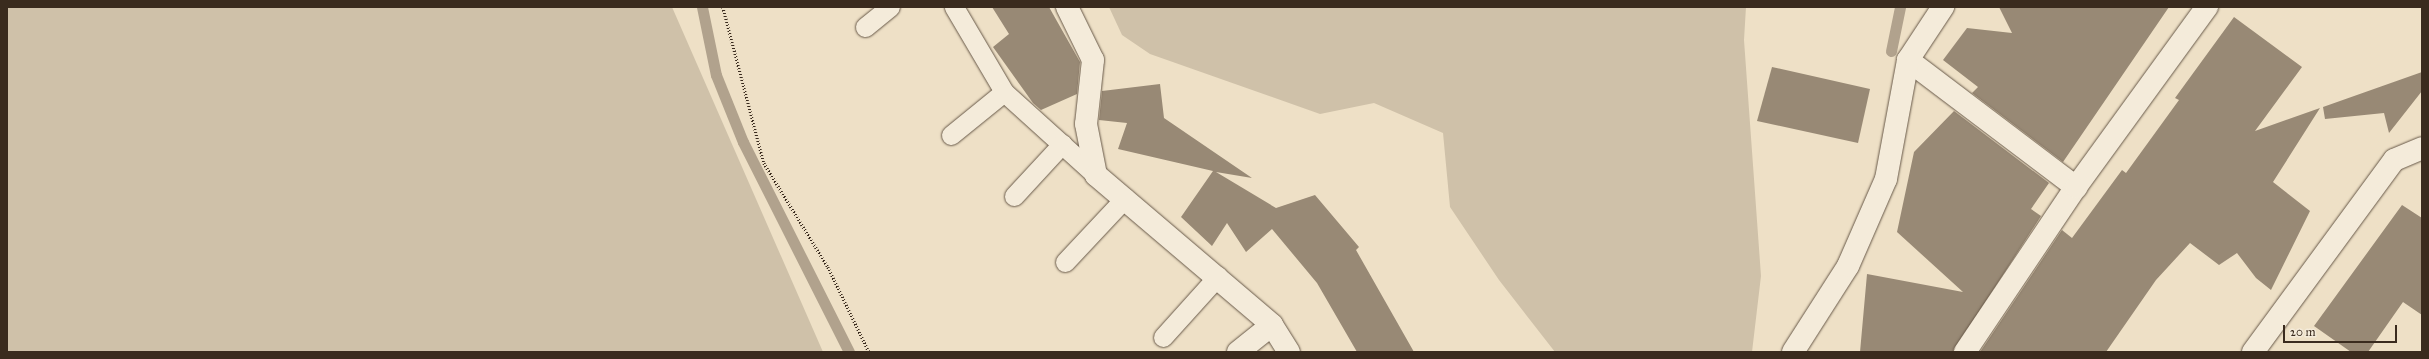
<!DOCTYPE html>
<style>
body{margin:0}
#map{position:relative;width:2429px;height:359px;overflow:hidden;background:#eee0c6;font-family:"IM FELL Great Primer",serif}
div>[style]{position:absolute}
.green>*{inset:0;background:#cfc1a9}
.stream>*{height:11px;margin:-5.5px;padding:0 5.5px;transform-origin:5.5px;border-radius:5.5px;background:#b1a28d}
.building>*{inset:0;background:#988975}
.path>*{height:2.5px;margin-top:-1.25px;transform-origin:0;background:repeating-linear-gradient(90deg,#3a2b1e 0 1px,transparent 0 3px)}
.roads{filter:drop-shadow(0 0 1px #675848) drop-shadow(0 0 1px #675848)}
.lane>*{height:19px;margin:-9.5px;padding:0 9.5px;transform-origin:9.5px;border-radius:9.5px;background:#f4ebda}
.street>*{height:22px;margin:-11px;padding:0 11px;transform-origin:11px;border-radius:11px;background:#f4ebda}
span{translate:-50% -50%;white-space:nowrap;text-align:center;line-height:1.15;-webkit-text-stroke:3.5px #f4ebda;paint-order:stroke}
.frame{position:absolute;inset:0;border:8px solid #3a2b1e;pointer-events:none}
.scale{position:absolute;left:2283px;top:325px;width:114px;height:18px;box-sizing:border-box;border:2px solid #3a2b1e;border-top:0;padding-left:5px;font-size:12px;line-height:14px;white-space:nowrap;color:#3a2b1e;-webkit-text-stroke:3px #f4ebda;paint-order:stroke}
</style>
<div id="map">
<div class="green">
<i style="clip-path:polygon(7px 7px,672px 7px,823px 352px,7px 352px)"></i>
<i style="clip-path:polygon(1109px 7px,1746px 7px,1744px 40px,1761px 276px,1752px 352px,1555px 352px,1499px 280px,1450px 207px,1443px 133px,1374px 103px,1320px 114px,1150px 54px,1122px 35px)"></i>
</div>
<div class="stream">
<i style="left:702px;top:7px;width:69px;rotate:78.4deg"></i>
<i style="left:716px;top:75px;width:72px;rotate:68.1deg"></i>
<i style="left:743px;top:142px;width:235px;rotate:63.2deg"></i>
<i style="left:1891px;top:51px;width:45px;rotate:-78.4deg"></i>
</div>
<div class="building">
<i style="clip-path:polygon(992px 7px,1049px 7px,1080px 62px,1077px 94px,1041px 110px,1033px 103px,993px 47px,1009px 34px)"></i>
<i style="clip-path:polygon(1999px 7px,2169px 7px,2063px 162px,1972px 93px,1978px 87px,1943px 60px,1967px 28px,2012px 33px)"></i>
<i style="clip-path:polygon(2234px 17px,2302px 67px,2255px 131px,2320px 108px,2273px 182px,2310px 211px,2271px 290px,2256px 278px,2237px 253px,2219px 265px,2190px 243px,2156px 280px,2106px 352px,1980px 352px,2062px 230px,2072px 238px,2122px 170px,2126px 173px,2179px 100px,2175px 98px)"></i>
<i style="clip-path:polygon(1772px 67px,1870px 89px,1858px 143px,1757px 121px)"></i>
<i style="clip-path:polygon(2422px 72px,2422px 91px,2389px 133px,2384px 113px,2325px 119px,2323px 107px)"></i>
<i style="clip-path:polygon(1160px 84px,1164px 118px,1252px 178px,1216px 172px,1276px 208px,1315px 195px,1359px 247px,1356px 250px,1414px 352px,1357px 352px,1317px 283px,1272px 229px,1246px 252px,1227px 223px,1212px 246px,1181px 217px,1213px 171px,1118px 149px,1127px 123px,1099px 120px,1102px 91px)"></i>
<i style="clip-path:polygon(1954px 111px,2049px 183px,2031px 209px,2041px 216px,1953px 352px,1860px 352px,1867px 274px,1963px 292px,1897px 232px,1914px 152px)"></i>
<i style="clip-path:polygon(2402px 205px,2422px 218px,2422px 315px,2403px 302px,2368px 352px,2351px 352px,2314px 326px)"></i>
</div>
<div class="path">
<i style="left:723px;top:7px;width:161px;rotate:75.3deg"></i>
<i style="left:764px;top:163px;width:122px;rotate:58.4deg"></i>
<i style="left:828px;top:267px;width:94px;rotate:64.2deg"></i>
</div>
<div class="roads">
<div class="lane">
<i style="left:954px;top:7px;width:99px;rotate:59.5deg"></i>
<i style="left:1004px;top:92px;width:124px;rotate:42.1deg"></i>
<i style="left:865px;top:27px;width:32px;rotate:-39deg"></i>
<i style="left:951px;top:135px;width:68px;rotate:-39.1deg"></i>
<i style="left:1014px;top:196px;width:71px;rotate:-47.3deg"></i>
<i style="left:1065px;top:262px;width:88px;rotate:-46.8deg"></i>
<i style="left:1163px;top:337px;width:82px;rotate:-48deg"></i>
</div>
<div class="street">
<i style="left:1067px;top:7px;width:59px;rotate:63.9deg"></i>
<i style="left:1093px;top:60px;width:64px;rotate:96.2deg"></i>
<i style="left:1086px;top:124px;width:52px;rotate:78.9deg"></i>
<i style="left:1096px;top:175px;width:231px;rotate:40.4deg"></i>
<i style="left:1272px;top:325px;width:32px;rotate:58deg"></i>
<i style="left:1908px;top:60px;width:211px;rotate:37.1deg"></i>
<i style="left:1238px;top:352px;width:43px;rotate:-38.5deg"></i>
<i style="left:1793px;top:352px;width:102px;rotate:-57.4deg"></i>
<i style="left:1848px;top:266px;width:95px;rotate:-66.4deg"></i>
<i style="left:1886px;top:179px;width:121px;rotate:-79.5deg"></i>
<i style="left:1908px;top:60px;width:64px;rotate:-56.6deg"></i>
<i style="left:1965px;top:352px;width:199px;rotate:-56.1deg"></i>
<i style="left:2076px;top:187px;width:223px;rotate:-54deg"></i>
<i style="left:2253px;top:352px;width:238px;rotate:-53.7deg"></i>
<i style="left:2394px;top:160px;width:30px;rotate:-23deg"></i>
</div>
</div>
<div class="frame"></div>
<div class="scale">20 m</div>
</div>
